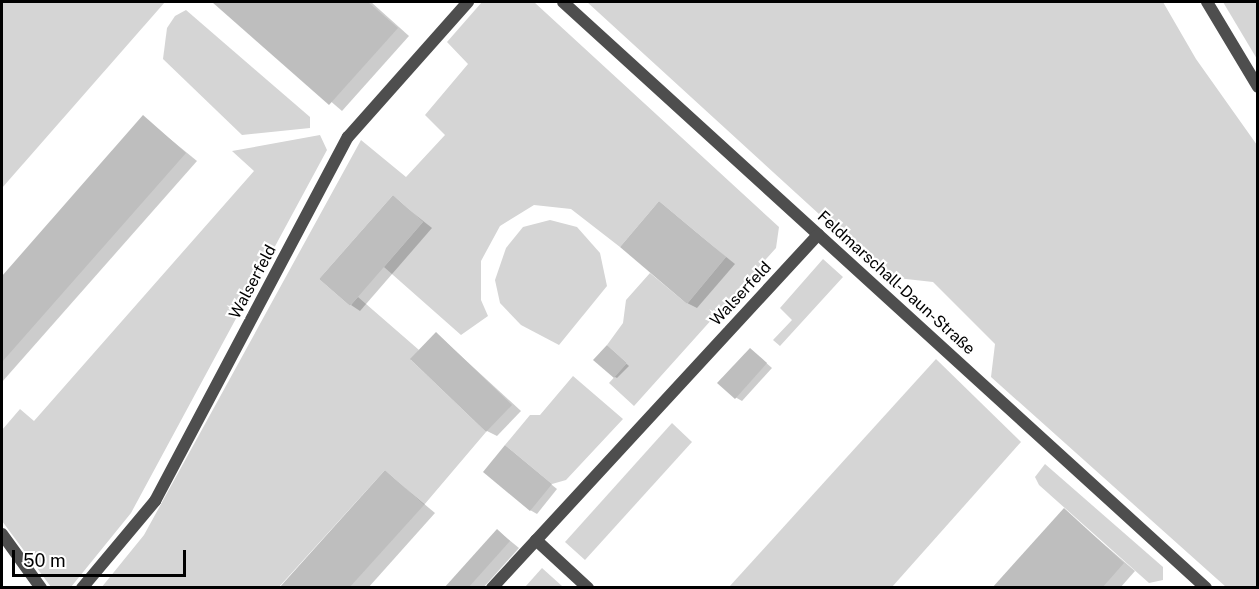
<!DOCTYPE html>
<meta charset="utf-8">
<style>
body{margin:0}
#map{position:relative;width:1259px;height:589px;overflow:hidden;background:#fff;font-family:"Public Sans",sans-serif}
div>[style]{position:absolute}
.green>*{inset:0;background:#d5d5d5}
.shadow>*{inset:0;background:#0003}
.building>*{inset:0;background:#bebebe}
.service>*{height:12px;margin:-6px;padding:0 6px;transform-origin:6px;border-radius:6px;background:#4e4e4e}
.tertiary>*{height:12px;margin:-6px;padding:0 6px;transform-origin:6px;border-radius:6px;background:#4e4e4e}
span{translate:-50% -50%;white-space:nowrap;text-align:center;line-height:1.15;-webkit-text-stroke:4.5px #fff;paint-order:stroke}
.street-label{font-size:16px;color:#000}
.frame{position:absolute;inset:0;border:3px solid #000;pointer-events:none}
.scale{position:absolute;left:12px;top:550px;width:174px;height:27px;box-sizing:border-box;border:3px solid #000;border-top:0;padding-left:8px;font-size:18px;line-height:21px;white-space:nowrap;color:#000;-webkit-text-stroke:4px #fff;paint-order:stroke}
</style>
<div id="map">
<div class="green">
<i style="clip-path:polygon(2px 2px,165px 2px,2px 188px)"></i>
<i style="clip-path:polygon(482px 2px,534px 2px,779px 227px,776px 248px,634px 406px,609px 383px,627px 363px,607px 345px,623px 323px,626px 300px,650px 273px,687px 304px,726px 257px,659px 201px,620px 247px,571px 209px,534px 205px,500px 226px,481px 261px,481px 300px,488px 316px,461px 335px,384px 267px,423px 222px,393px 195px,319px 279px,350px 306px,358px 297px,419px 350px,411px 360px,486px 432px,424px 505px,385px 470px,279px 587px,101px 588px,144px 535px,361px 140px,406px 177px,445px 135px,425px 115px,468px 64px,447px 42px)"></i>
<i style="clip-path:polygon(587px 2px,1163px 2px,1196px 59px,1257px 145px,1257px 587px,1226px 587px,991px 377px,995px 344px,933px 282px,888px 277px)"></i>
<i style="clip-path:polygon(1223px 2px,1257px 2px,1257px 59px)"></i>
<i style="clip-path:polygon(186px 10px,310px 117px,310px 128px,242px 135px,163px 59px,167px 28px,175px 16px)"></i>
<i style="clip-path:polygon(320px 135px,327px 150px,131px 513px,71px 587px,51px 587px,2px 521px,2px 430px,20px 409px,34px 421px,254px 171px,232px 151px)"></i>
<i style="clip-path:polygon(550px 220px,577px 227px,600px 253px,607px 286px,559px 345px,521px 325px,500px 303px,495px 280px,506px 248px,523px 227px)"></i>
<i style="clip-path:polygon(823px 259px,843px 277px,780px 346px,773px 340px,792px 320px,780px 308px)"></i>
<i style="clip-path:polygon(936px 359px,1021px 442px,892px 587px,729px 587px)"></i>
<i style="clip-path:polygon(573px 376px,623px 419px,566px 480px,552px 484px,505px 445px,530px 415px,540px 415px)"></i>
<i style="clip-path:polygon(672px 423px,692px 442px,585px 560px,565px 542px)"></i>
<i style="clip-path:polygon(1045px 464px,1163px 567px,1163px 580px,1149px 583px,1039px 485px,1035px 477px)"></i>
<i style="clip-path:polygon(542px 568px,562px 586px,560px 587px,525px 587px)"></i>
</div>
<div class="shadow">
<i style="clip-path:polygon(215px 2px,371px 2px,409px 36px,342px 111px)"></i>
<i style="clip-path:polygon(143px 117px,197px 161px,2px 382px,2px 278px)"></i>
<i style="clip-path:polygon(393px 197px,432px 228px,360px 311px,351px 305px)"></i>
<i style="clip-path:polygon(659px 203px,735px 264px,697px 308px,687px 303px)"></i>
<i style="clip-path:polygon(437px 334px,521px 411px,497px 436px,487px 431px)"></i>
<i style="clip-path:polygon(610px 349px,629px 366px,617px 378px,615px 377px)"></i>
<i style="clip-path:polygon(750px 349px,772px 368px,742px 401px,735px 397px)"></i>
<i style="clip-path:polygon(505px 447px,557px 489px,537px 514px,530px 510px)"></i>
<i style="clip-path:polygon(386px 472px,435px 513px,368px 588px,281px 588px)"></i>
<i style="clip-path:polygon(1064px 510px,1135px 571px,1120px 588px,994px 588px)"></i>
<i style="clip-path:polygon(498px 531px,519px 548px,483px 588px,446px 588px)"></i>
</div>
<div class="building">
<i style="clip-path:polygon(212px 2px,368px 2px,398px 28px,329px 105px)"></i>
<i style="clip-path:polygon(143px 115px,186px 153px,2px 362px,2px 276px)"></i>
<i style="clip-path:polygon(393px 195px,423px 222px,350px 306px,319px 279px)"></i>
<i style="clip-path:polygon(659px 201px,726px 257px,687px 304px,620px 247px)"></i>
<i style="clip-path:polygon(436px 332px,512px 405px,486px 432px,410px 359px)"></i>
<i style="clip-path:polygon(607px 345px,627px 363px,614px 378px,593px 360px)"></i>
<i style="clip-path:polygon(750px 348px,767px 363px,735px 399px,717px 383px)"></i>
<i style="clip-path:polygon(505px 445px,552px 484px,530px 511px,483px 472px)"></i>
<i style="clip-path:polygon(385px 470px,424px 505px,349px 588px,279px 588px)"></i>
<i style="clip-path:polygon(1064px 508px,1124px 563px,1102px 588px,992px 588px)"></i>
<i style="clip-path:polygon(497px 529px,510px 541px,468px 588px,444px 588px)"></i>
</div>
<div class="service">
<i style="left:563px;top:2px;width:870px;rotate:42.34deg"></i>
<i style="left:2px;top:534px;width:67px;rotate:54.2deg"></i>
<i style="left:536px;top:540px;width:71px;rotate:42.7deg"></i>
<i style="left:82px;top:588px;width:114px;rotate:-50deg"></i>
<i style="left:155px;top:501px;width:412px;rotate:-62.1deg"></i>
<i style="left:348px;top:137px;width:181px;rotate:-48.4deg"></i>
<i style="left:492px;top:588px;width:481px;rotate:-47.3deg"></i>
</div>
<div class="tertiary">
<i style="left:1207px;top:2px;width:99px;rotate:59deg"></i>
</div>
<div class="street-label">
<span style="left:253px;top:282px;rotate:-62deg">Walserfeld</span>
<span style="left:896px;top:283px;rotate:42deg">Feldmarschall-Daun-Straße</span>
<span style="left:741px;top:294px;rotate:-47deg">Walserfeld</span>
</div>
<div class="frame"></div>
<div class="scale">50 m</div>
</div>
